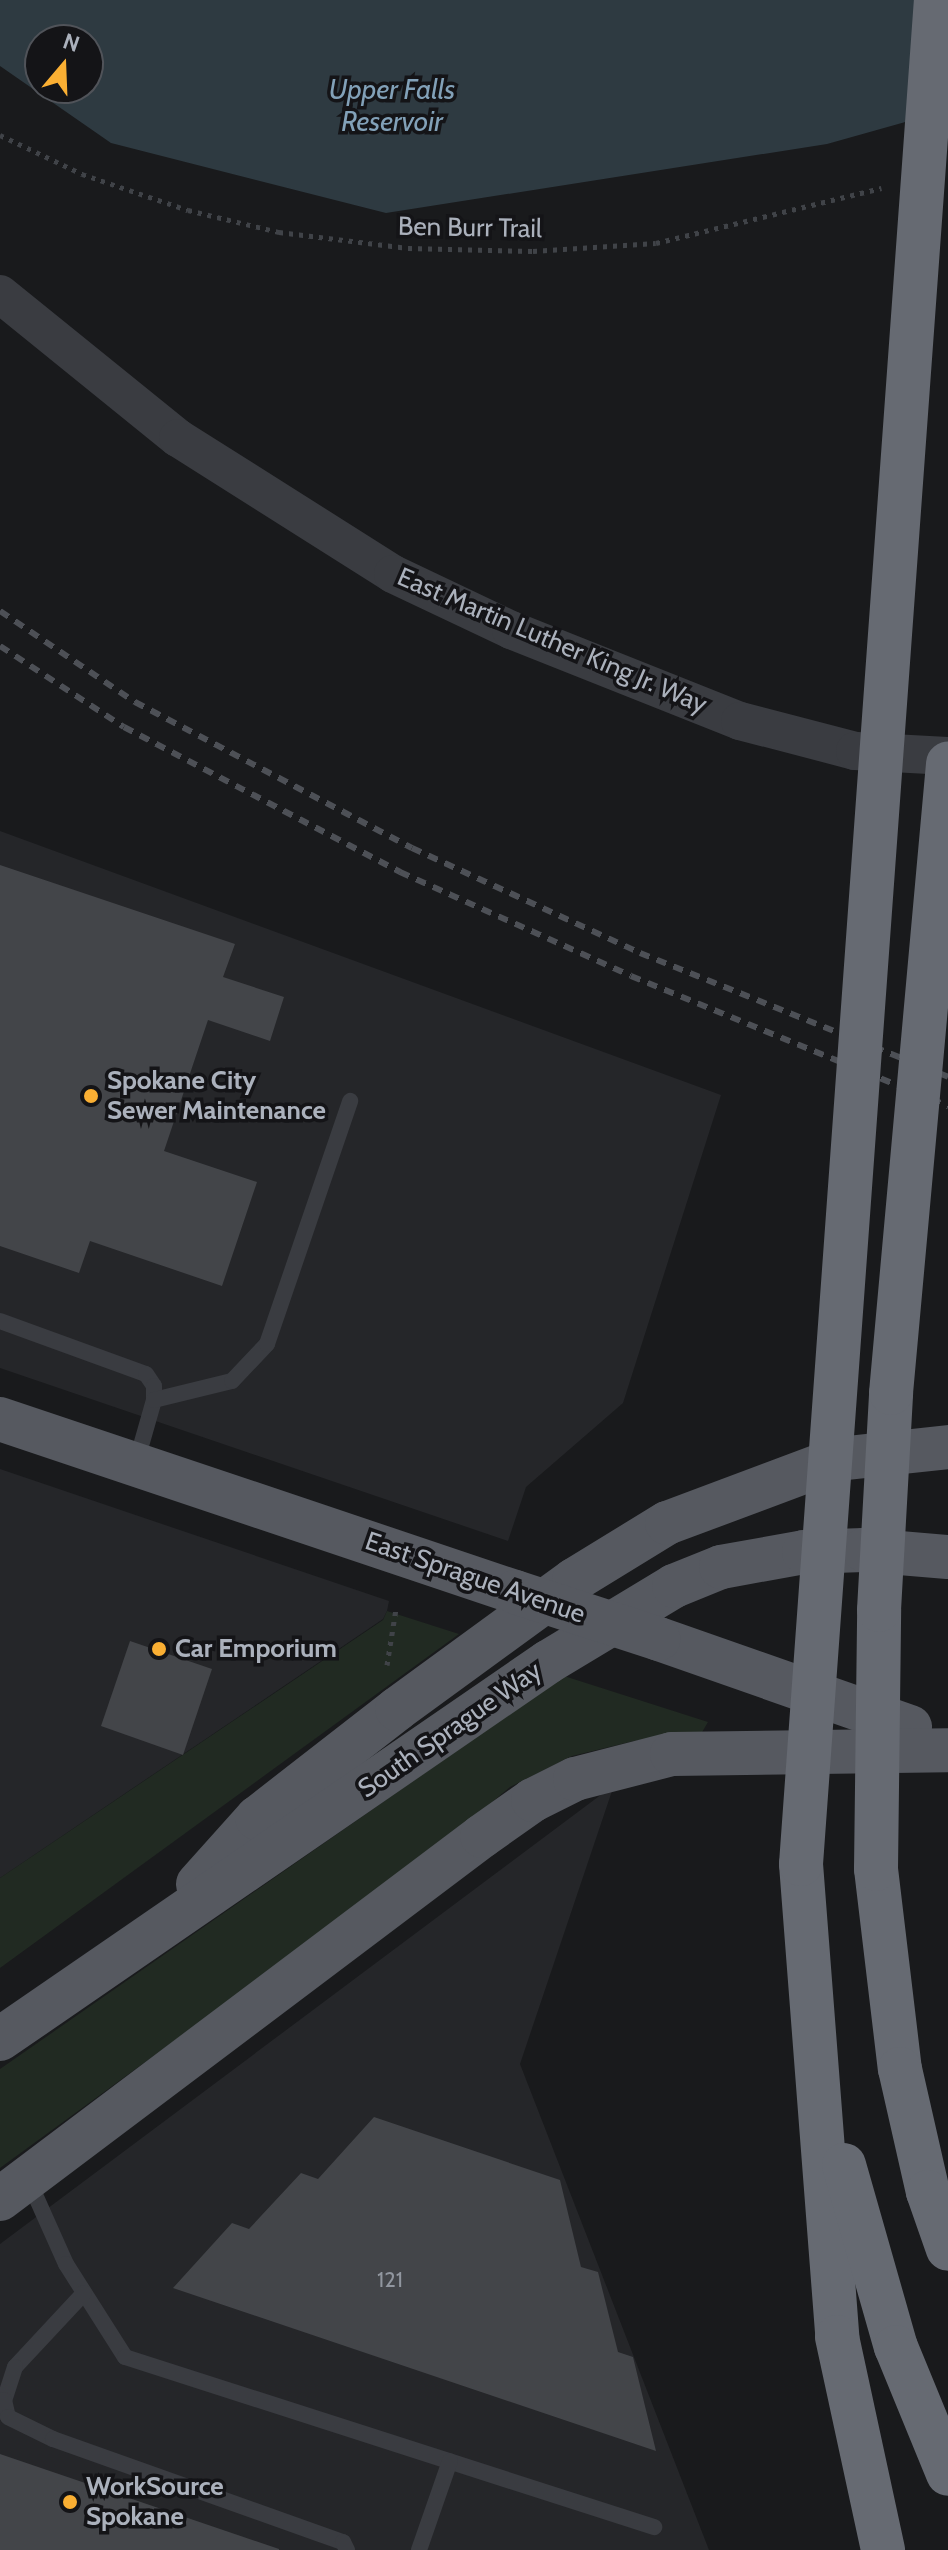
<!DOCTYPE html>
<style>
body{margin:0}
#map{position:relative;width:948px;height:2550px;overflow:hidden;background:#191a1c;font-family:Cabin,sans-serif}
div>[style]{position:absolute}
.built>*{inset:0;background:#252629}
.green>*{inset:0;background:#212a22}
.water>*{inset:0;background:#2e3a41}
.building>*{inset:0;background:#434549}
.path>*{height:5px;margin-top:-2.5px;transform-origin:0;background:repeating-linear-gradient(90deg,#404348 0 4px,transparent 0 10px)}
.service>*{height:16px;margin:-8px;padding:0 8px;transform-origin:8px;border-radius:8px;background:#3a3c41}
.tertiary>*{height:38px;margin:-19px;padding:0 19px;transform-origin:19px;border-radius:19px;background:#3a3c41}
.primary>*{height:44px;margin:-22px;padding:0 22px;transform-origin:22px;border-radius:22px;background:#565960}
.motorway>*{height:44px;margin:-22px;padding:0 22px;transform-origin:22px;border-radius:22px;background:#666a72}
.rail>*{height:6px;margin-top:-3px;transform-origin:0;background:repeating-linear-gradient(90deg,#4d5056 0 10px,transparent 0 18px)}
.primary-bridge>*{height:44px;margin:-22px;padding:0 22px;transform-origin:22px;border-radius:22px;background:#565960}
.motorway-bridge>*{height:44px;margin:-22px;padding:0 22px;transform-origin:22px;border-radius:22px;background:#666a72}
.dots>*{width:22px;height:22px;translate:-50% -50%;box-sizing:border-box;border:4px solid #141417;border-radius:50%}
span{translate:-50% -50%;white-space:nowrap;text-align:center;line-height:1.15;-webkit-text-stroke:7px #141417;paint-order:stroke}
.number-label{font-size:22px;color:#91969f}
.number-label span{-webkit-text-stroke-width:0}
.street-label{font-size:26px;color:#abb1bc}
.poi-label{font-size:26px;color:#abb1bc;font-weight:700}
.left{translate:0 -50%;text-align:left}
.water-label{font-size:28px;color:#82a1b8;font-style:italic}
.north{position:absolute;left:24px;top:24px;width:80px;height:80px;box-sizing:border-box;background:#141417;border:2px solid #505359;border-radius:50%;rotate:19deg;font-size:22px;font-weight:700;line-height:32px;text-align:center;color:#abb1bc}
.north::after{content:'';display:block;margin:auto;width:28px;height:36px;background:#faaf33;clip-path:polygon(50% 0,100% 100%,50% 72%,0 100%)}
</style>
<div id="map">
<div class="built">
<i style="clip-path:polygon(0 831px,721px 1095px,623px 1403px,526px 1487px,508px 1541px,0 1368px)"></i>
<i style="clip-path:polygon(0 1469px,389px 1601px,387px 1611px,383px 1619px,0 1878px)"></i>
<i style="clip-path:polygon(614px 1785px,520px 2064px,709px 2550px,0 2550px,0 2244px)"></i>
</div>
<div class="green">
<i style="clip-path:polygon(387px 1611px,459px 1634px,0 1968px,0 1878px,383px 1620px)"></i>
<i style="clip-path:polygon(564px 1676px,708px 1722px,701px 1734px,634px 1741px,572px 1756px,510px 1787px,433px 1852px,0 2168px,0 2069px)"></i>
</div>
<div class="water">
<i style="clip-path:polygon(evenodd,0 0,948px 0,948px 110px,827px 144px,386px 213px,111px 143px,0 66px,0 0,40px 40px,88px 40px,88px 88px,40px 88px,40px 40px)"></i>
</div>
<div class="building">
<i style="clip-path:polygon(0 865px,235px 944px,223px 977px,284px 997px,270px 1041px,208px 1020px,164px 1151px,257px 1182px,222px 1286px,90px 1241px,79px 1273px,0 1246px)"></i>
<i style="clip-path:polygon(130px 1641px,212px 1669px,183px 1755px,101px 1726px)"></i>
<i style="clip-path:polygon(374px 2117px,560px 2180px,581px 2267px,598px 2272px,618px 2352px,633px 2357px,656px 2451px,173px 2288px,232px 2223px,249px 2229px,301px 2173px,318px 2179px)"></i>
<i style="clip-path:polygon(0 2454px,279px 2549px,279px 2550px,0 2550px)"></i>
</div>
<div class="path">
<i style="left:0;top:135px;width:91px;rotate:25.4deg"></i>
<i style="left:82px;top:174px;width:112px;rotate:18.8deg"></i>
<i style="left:188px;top:210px;width:94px;rotate:13.6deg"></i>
<i style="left:279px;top:232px;width:130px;rotate:7.1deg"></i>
<i style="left:408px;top:248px;width:125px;rotate:1.4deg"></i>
<i style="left:533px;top:251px;width:123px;rotate:-3.7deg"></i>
<i style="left:656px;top:243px;width:232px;rotate:-13.7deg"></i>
<i style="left:387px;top:1665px;width:57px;rotate:-80.9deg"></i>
</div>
<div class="service">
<i style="left:0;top:1321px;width:155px;rotate:20deg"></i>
<i style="left:146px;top:1374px;width:14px;rotate:56deg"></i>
<i style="left:154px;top:1386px;width:14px;rotate:90deg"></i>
<i style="left:154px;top:1400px;width:66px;rotate:105.9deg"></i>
<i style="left:154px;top:1400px;width:80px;rotate:-13.7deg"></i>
<i style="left:232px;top:1381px;width:51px;rotate:-46.6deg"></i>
<i style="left:267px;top:1344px;width:257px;rotate:-71.1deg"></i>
<i style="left:28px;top:2179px;width:93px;rotate:65.9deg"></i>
<i style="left:66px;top:2264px;width:110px;rotate:57.6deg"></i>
<i style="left:125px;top:2357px;width:556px;rotate:17.82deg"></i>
<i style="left:84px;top:2293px;width:101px;rotate:133deg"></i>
<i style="left:15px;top:2367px;width:35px;rotate:108deg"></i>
<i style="left:4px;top:2400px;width:17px;rotate:77deg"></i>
<i style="left:8px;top:2417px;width:50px;rotate:26.1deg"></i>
<i style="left:53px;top:2439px;width:308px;rotate:19.6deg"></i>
<i style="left:343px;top:2542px;width:9px;rotate:63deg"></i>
<i style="left:419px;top:2550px;width:94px;rotate:-70.8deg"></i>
</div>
<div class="tertiary">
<i style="left:0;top:294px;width:229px;rotate:39deg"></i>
<i style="left:178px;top:438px;width:254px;rotate:32.3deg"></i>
<i style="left:393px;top:574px;width:131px;rotate:25.4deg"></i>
<i style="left:511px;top:630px;width:246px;rotate:21.7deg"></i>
<i style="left:740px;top:721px;width:119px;rotate:14.6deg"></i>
<i style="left:855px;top:751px;width:93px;rotate:3.1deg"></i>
</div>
<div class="primary">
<i style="left:0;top:1419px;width:543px;rotate:18.57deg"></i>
<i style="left:659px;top:1639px;width:266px;rotate:19.3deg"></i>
<i style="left:198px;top:1884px;width:89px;rotate:-48.2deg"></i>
<i style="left:257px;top:1818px;width:177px;rotate:-37.9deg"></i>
<i style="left:397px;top:1709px;width:219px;rotate:-36.1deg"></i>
<i style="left:574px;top:1580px;width:109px;rotate:-31.5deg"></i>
<i style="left:667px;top:1523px;width:183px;rotate:-20.5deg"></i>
<i style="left:838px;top:1459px;width:111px;rotate:-6.2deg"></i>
<i style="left:0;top:2039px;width:665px;rotate:-34.53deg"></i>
<i style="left:548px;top:1662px;width:147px;rotate:-31.1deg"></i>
<i style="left:674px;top:1586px;width:51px;rotate:-22deg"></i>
<i style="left:721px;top:1567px;width:84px;rotate:-10.2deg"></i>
<i style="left:804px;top:1552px;width:60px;rotate:-1.9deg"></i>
<i style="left:864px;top:1550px;width:84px;rotate:4.8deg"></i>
<i style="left:0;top:2199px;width:603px;rotate:-36.98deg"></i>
<i style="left:482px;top:1836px;width:62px;rotate:-35.2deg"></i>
<i style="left:533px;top:1800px;width:47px;rotate:-26.6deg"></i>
<i style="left:575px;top:1779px;width:100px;rotate:-14.5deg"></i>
<i style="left:672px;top:1754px;width:276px;rotate:-0.8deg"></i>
</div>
<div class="motorway">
<i style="left:801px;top:1864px;width:474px;rotate:85.6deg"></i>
<i style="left:837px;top:2337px;width:218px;rotate:77.8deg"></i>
<i style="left:876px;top:1869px;width:201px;rotate:83.2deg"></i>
<i style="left:900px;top:2069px;width:126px;rotate:77.2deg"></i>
<i style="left:928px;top:2192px;width:60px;rotate:70.7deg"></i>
<i style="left:844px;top:2165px;width:189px;rotate:74.1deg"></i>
<i style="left:896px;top:2347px;width:137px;rotate:67.7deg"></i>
</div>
<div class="rail">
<i style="left:0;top:611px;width:163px;rotate:34deg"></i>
<i style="left:135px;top:702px;width:313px;rotate:27.8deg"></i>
<i style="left:412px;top:848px;width:251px;rotate:24.7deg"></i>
<i style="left:640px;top:953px;width:332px;rotate:21.9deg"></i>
<i style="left:0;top:646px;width:148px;rotate:33.2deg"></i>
<i style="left:124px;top:727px;width:312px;rotate:27.7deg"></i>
<i style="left:400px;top:872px;width:253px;rotate:24.2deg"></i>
<i style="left:631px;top:976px;width:343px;rotate:22.3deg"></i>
</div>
<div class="primary-bridge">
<i style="left:515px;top:1592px;width:151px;rotate:18.1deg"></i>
</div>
<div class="motorway-bridge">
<i style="left:801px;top:1864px;width:1869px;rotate:-85.86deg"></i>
<i style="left:876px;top:1869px;width:259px;rotate:-89.3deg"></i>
<i style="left:879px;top:1610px;width:217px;rotate:-86.8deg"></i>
<i style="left:891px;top:1393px;width:632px;rotate:-84.82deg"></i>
</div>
<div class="dots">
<i style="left:91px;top:1096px;background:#faaf33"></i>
<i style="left:159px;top:1649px;background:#faaf33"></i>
<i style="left:70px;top:2502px;background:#faaf33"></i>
</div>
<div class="number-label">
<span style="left:390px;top:2280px">121</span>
</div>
<div class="street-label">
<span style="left:470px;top:228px;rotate:1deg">Ben Burr Trail</span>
<span style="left:552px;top:641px;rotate:23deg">East Martin Luther King Jr. Way</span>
<span style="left:475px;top:1578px;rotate:19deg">East Sprague Avenue</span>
<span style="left:450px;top:1730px;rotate:-35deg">South Sprague Way</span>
</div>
<div class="poi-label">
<span class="left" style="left:107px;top:1096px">Spokane City<br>Sewer Maintenance</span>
<span class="left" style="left:175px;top:1649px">Car Emporium</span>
<span class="left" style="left:86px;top:2502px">WorkSource<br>Spokane</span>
</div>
<div class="water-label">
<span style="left:392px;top:105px">Upper Falls<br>Reservoir</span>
</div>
<div class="north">N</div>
</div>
